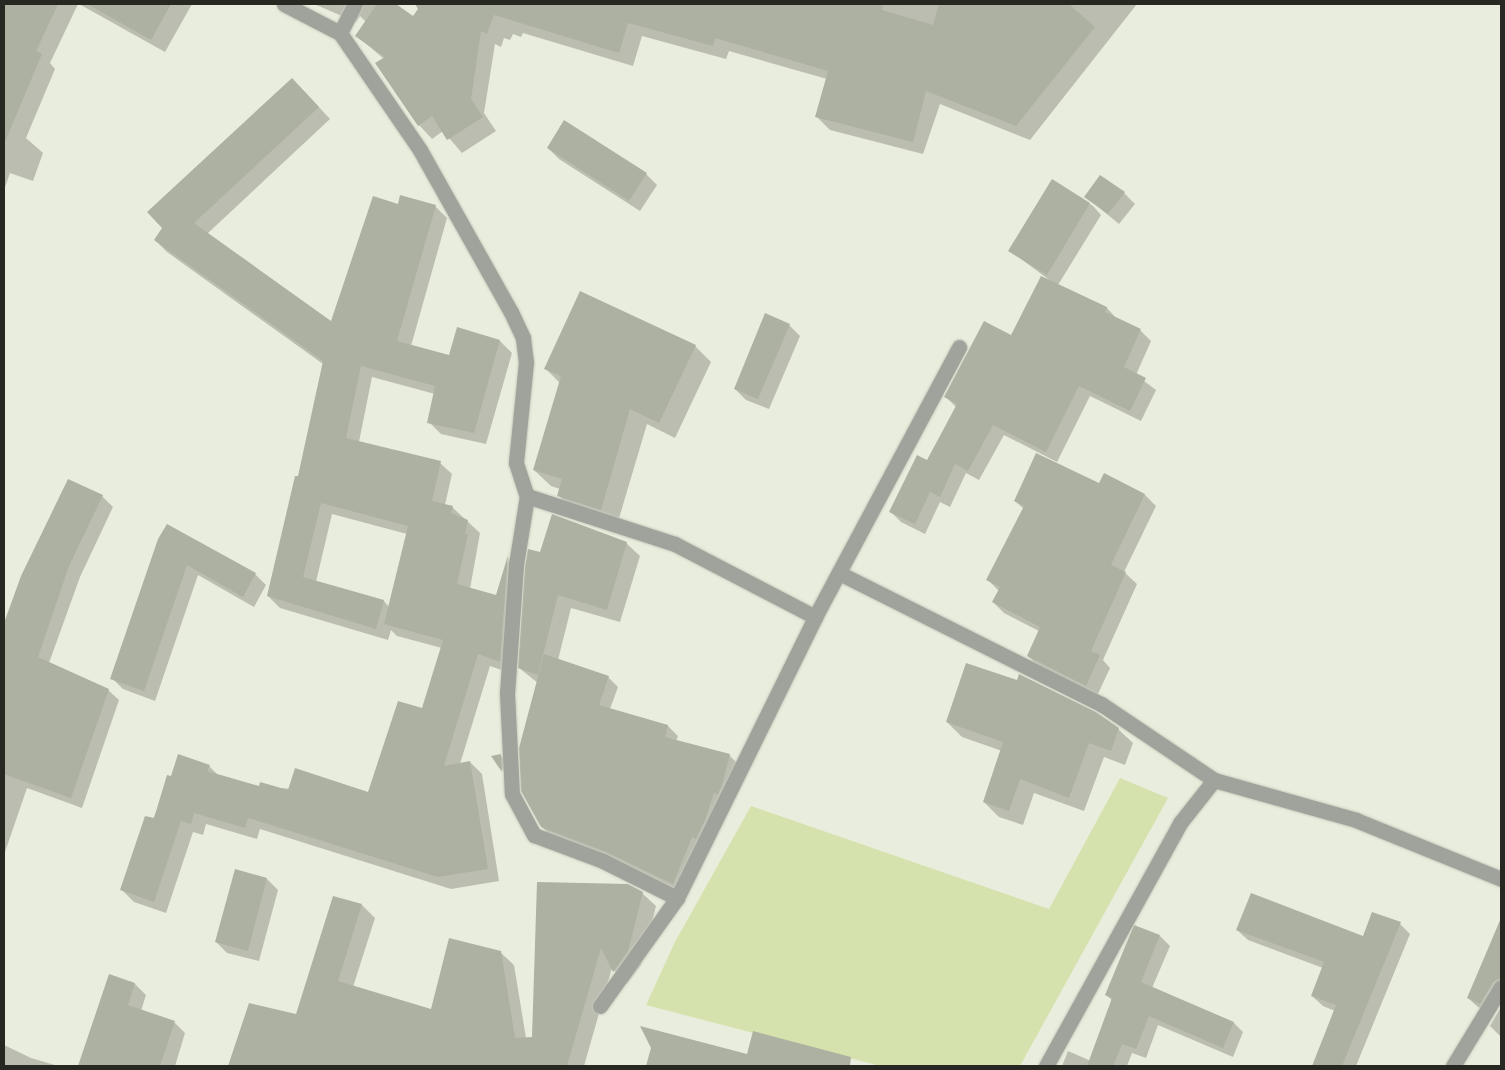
<!DOCTYPE html>
<style>
body{margin:0}
#map{position:relative;width:1505px;height:1070px;overflow:hidden;background:#e9eddd;font-family:Overpass,sans-serif}
div>[style]{position:absolute}
.green>*{inset:0;background:#d6e2ad}
.shadow>*{inset:0;background:#0003}
.building>*{inset:0;background:#adb1a2}
.roads{filter:drop-shadow(0 0 1px #c6cabb) drop-shadow(0 0 1px #c6cabb)}
.minor>*{height:15px;margin:-7.5px;padding:0 7.5px;transform-origin:7.5px;border-radius:7.5px;background:#a0a29c}
span{translate:-50% -50%;white-space:nowrap;text-align:center;line-height:1.15;-webkit-text-stroke:5px #f6faeb;paint-order:stroke}
.frame{position:absolute;inset:0;border:5px solid #272822;pointer-events:none}
</style>
<div id="map">
<div class="green">
<i style="clip-path:polygon(1120px 778px,1168px 798px,1020px 1066px,880px 1066px,646px 1005px,675px 942px,751px 806px,1049px 909px)"></i>
</div>
<div class="shadow">
<i style="clip-path:polygon(9px 4px,78px 4px,50px 63px,55px 69px,26px 138px,43px 153px,33px 181px,10px 173px,4px 190px,4px 16px)"></i>
<i style="clip-path:polygon(79px 4px,192px 4px,165px 52px)"></i>
<i style="clip-path:polygon(314px 4px,394px 4px,414px 18px,423px 4px,973px 4px,958px 50px,996px 4px,1137px 4px,1030px 140px,940px 104px,923px 154px,830px 130px,816px 116px,827px 79px,729px 51px,726px 59px,642px 36px,633px 66px,523px 33px,521px 37px,513px 34px,510px 40px,504px 38px,501px 47px,495px 44px,484px 113px,496px 131px,462px 153px,443px 131px,432px 139px,419px 125px,384px 59px,357px 36px,366px 22px,360px 16px,356px 22px)"></i>
<i style="clip-path:polygon(evenodd,304px 91px,330px 119px,207px 234px,332px 323px,398px 206px,435px 206px,447px 218px,411px 346px,449px 357px,458px 328px,500px 341px,512px 353px,486px 444px,441px 434px,429px 422px,435px 394px,372px 377px,359px 442px,440px 463px,452px 474px,445px 505px,452px 507px,480px 533px,470px 589px,497px 596px,509px 558px,519px 569px,511px 673px,490px 666px,460px 764px,470px 762px,482px 774px,499px 881px,451px 889px,260px 829px,257px 839px,206px 824px,203px 835px,193px 832px,166px 913px,134px 902px,122px 890px,171px 778px,209px 766px,218px 775px,260px 787px,369px 793px,422px 710px,442px 648px,397px 636px,391px 630px,388px 640px,280px 608px,268px 596px,299px 478px,323px 364px,167px 252px,155px 240px,304px 91px,332px 514px,407px 534px,389px 607px,384px 601px,316px 582px,332px 514px)"></i>
<i style="clip-path:polygon(548px 148px,646px 174px,657px 185px,640px 211px,559px 159px)"></i>
<i style="clip-path:polygon(1052px 181px,1093px 206px,1101px 215px,1058px 285px,1107px 308px,1117px 319px,1141px 331px,1151px 341px,1136px 375px,1156px 390px,1141px 421px,1090px 396px,1057px 462px,1004px 435px,979px 480px,966px 473px,950px 507px,940px 502px,925px 534px,901px 522px,891px 512px,928px 462px,956px 407px,946px 397px,1011px 337px,1048px 279px,1009px 250px)"></i>
<i style="clip-path:polygon(1124px 193px,1135px 204px,1119px 224px,1086px 197px)"></i>
<i style="clip-path:polygon(789px 325px,800px 336px,769px 409px,746px 400px,735px 389px)"></i>
<i style="clip-path:polygon(695px 346px,711px 362px,675px 438px,647px 424px,617px 525px,575px 512px,558px 495px,560px 489px,551px 486px,534px 470px,560px 383px,545px 368px)"></i>
<i style="clip-path:polygon(1100px 485px,1145px 495px,1156px 506px,1124px 572px,1137px 584px,1103px 660px,1110px 668px,1097px 696px,1039px 667px,1028px 656px,1039px 631px,1004px 613px,993px 602px,999px 591px,988px 580px,1024px 509px,1015px 501px)"></i>
<i style="clip-path:polygon(102px 496px,113px 507px,80px 577px,49px 663px,108px 690px,119px 700px,82px 808px,27px 788px,4px 855px,4px 627px,22px 576px)"></i>
<i style="clip-path:polygon(167px 525px,255px 574px,266px 585px,254px 607px,198px 575px,155px 701px,123px 689px,112px 678px)"></i>
<i style="clip-path:polygon(626px 543px,640px 556px,620px 622px,571px 608px,558px 660px,608px 677px,618px 687px,610px 709px,668px 726px,678px 736px,676px 741px,729px 755px,739px 765px,683px 893px,552px 837px,542px 827px,538px 683px,519px 668px,541px 553px)"></i>
<i style="clip-path:polygon(947px 722px,1118px 729px,1133px 743px,1125px 765px,1104px 757px,1084px 811px,1034px 793px,1023px 825px,999px 817px,984px 802px,1002px 751px,962px 737px)"></i>
<i style="clip-path:polygon(500px 755px,511px 766px,512px 781px,493px 757px)"></i>
<i style="clip-path:polygon(267px 879px,278px 890px,259px 961px,227px 953px,216px 942px)"></i>
<i style="clip-path:polygon(642px 893px,656px 906px,641px 965px,627px 984px,612px 968px,584px 1066px,229px 1066px,250px 1004px,297px 1016px,362px 905px,375px 918px,353px 987px,432px 1011px,500px 952px,514px 965px,526px 1038px,533px 1038px)"></i>
<i style="clip-path:polygon(1501px 919px,1501px 996px,1490px 1013px,1478px 1007px,1468px 998px)"></i>
<i style="clip-path:polygon(1400px 924px,1410px 934px,1356px 1066px,1316px 1066px,1335px 1011px,1323px 1006px,1312px 996px,1323px 968px,1248px 940px,1237px 930px,1363px 937px)"></i>
<i style="clip-path:polygon(1135px 927px,1160px 936px,1170px 946px,1152px 988px,1234px 1023px,1243px 1032px,1233px 1057px,1158px 1025px,1146px 1058px,1132px 1053px,1127px 1066px,1062px 1066px,1068px 1051px,1091px 1061px,1113px 1001px,1106px 995px)"></i>
<i style="clip-path:polygon(109px 976px,135px 984px,146px 995px,141px 1011px,174px 1022px,185px 1033px,175px 1066px,79px 1066px)"></i>
<i style="clip-path:polygon(1501px 1007px,1501px 1037px,1490px 1026px)"></i>
<i style="clip-path:polygon(4px 1045px,31px 1058px,58px 1066px,4px 1066px)"></i>
<i style="clip-path:polygon(652px 1048px,747px 1056px,841px 1056px,851px 1066px,647px 1066px)"></i>
</div>
<div class="building">
<i style="clip-path:polygon(4px 4px,58px 4px,36px 51px,42px 54px,4px 144px)"></i>
<i style="clip-path:polygon(87px 4px,171px 4px,151px 40px)"></i>
<i style="clip-path:polygon(377px 4px,396px 4px,413px 16px,418px 9px,415px 4px,883px 4px,882px 10px,933px 25px,939px 4px,1069px 4px,1095px 27px,1016px 126px,926px 91px,913px 142px,815px 117px,828px 71px,715px 38px,713px 46px,628px 23px,619px 53px,494px 15px,487px 34px,481px 31px,471px 99px,483px 117px,447px 140px,432px 116px,418px 126px,375px 63px,385px 57px,355px 36px)"></i>
<i style="clip-path:polygon(292px 78px,319px 107px,194px 223px,331px 321px,373px 196px,398px 204px,400px 195px,436px 205px,397px 341px,449px 355px,457px 327px,500px 340px,474px 433px,427px 423px,435px 386px,361px 366px,346px 438px,441px 461px,432px 501px,453px 506px,451px 513px,468px 520px,465px 534px,468px 534px,457px 584px,496px 595px,508px 555px,500px 662px,478px 654px,444px 766px,470px 761px,488px 869px,438px 877px,248px 818px,245px 828px,194px 813px,191px 824px,181px 821px,154px 902px,120px 890px,145px 816px,154px 818px,167px 775px,171px 776px,178px 754px,210px 765px,207px 771px,259px 786px,260px 782px,288px 790px,295px 768px,368px 792px,398px 701px,422px 708px,443px 640px,384px 624px,408px 526px,321px 503px,303px 577px,384px 600px,376px 629px,267px 596px,295px 476px,298px 476px,323px 361px,154px 240px,162px 228px,147px 212px)"></i>
<i style="clip-path:polygon(564px 120px,647px 173px,629px 201px,547px 148px)"></i>
<i style="clip-path:polygon(1100px 175px,1125px 192px,1108px 214px,1084px 197px)"></i>
<i style="clip-path:polygon(1052px 179px,1090px 203px,1047px 275px,1008px 251px)"></i>
<i style="clip-path:polygon(1041px 276px,1107px 307px,1105px 312px,1141px 329px,1124px 367px,1146px 378px,1130px 411px,1079px 386px,1046px 452px,993px 425px,968px 471px,955px 464px,940px 497px,930px 492px,915px 524px,889px 512px,917px 455px,927px 460px,957px 404px,944px 397px,984px 321px,1011px 335px)"></i>
<i style="clip-path:polygon(580px 291px,696px 345px,659px 423px,630px 409px,601px 510px,557px 496px,562px 479px,533px 470px,561px 376px,544px 369px)"></i>
<i style="clip-path:polygon(765px 313px,790px 324px,758px 399px,734px 389px)"></i>
<i style="clip-path:polygon(1036px 453px,1099px 483px,1104px 473px,1145px 494px,1111px 565px,1126px 572px,1091px 651px,1100px 655px,1086px 686px,1027px 656px,1040px 627px,992px 602px,1000px 587px,986px 580px,1024px 506px,1014px 501px)"></i>
<i style="clip-path:polygon(68px 479px,103px 495px,69px 566px,38px 657px,109px 689px,71px 798px,4px 774px,4px 623px,21px 576px)"></i>
<i style="clip-path:polygon(552px 514px,627px 542px,607px 610px,558px 595px,538px 675px,518px 668px,525px 566px,528px 549px,540px 552px)"></i>
<i style="clip-path:polygon(167px 524px,256px 573px,243px 597px,187px 565px,144px 691px,110px 679px,158px 539px)"></i>
<i style="clip-path:polygon(544px 654px,609px 676px,599px 705px,668px 725px,665px 737px,730px 754px,722px 785px,718px 794px,714px 793px,705px 820px,696px 839px,692px 837px,673px 884px,606px 852px,541px 827px,521px 791px,519px 748px)"></i>
<i style="clip-path:polygon(966px 663px,1017px 680px,1019px 674px,1096px 712px,1119px 728px,1111px 751px,1089px 743px,1069px 798px,1020px 779px,1009px 811px,983px 802px,1003px 742px,946px 722px)"></i>
<i style="clip-path:polygon(501px 754px,502px 772px,491px 756px)"></i>
<i style="clip-path:polygon(235px 869px,267px 878px,248px 951px,215px 942px)"></i>
<i style="clip-path:polygon(537px 882px,628px 884px,643px 892px,628px 951px,613px 972px,601px 948px,567px 1066px,228px 1066px,249px 1003px,296px 1014px,333px 896px,362px 904px,338px 981px,431px 1009px,449px 938px,501px 951px,515px 1038px,532px 1037px)"></i>
<i style="clip-path:polygon(1251px 893px,1363px 936px,1372px 912px,1401px 922px,1342px 1066px,1312px 1066px,1336px 1005px,1311px 996px,1324px 962px,1236px 930px)"></i>
<i style="clip-path:polygon(1501px 918px,1501px 978px,1493px 982px,1480px 1004px,1467px 998px)"></i>
<i style="clip-path:polygon(1134px 925px,1160px 935px,1141px 982px,1234px 1022px,1223px 1048px,1149px 1016px,1136px 1049px,1122px 1044px,1113px 1066px,1087px 1066px,1112px 998px,1105px 995px)"></i>
<i style="clip-path:polygon(109px 974px,135px 983px,128px 1005px,175px 1021px,160px 1066px,78px 1066px)"></i>
<i style="clip-path:polygon(640px 1026px,747px 1054px,753px 1031px,851px 1057px,850px 1066px,646px 1066px,651px 1048px)"></i>
</div>
<div class="roads">
<div class="minor">
<i style="left:284px;top:4px;width:63px;rotate:27.4deg"></i>
<i style="left:340px;top:33px;width:142px;rotate:55.6deg"></i>
<i style="left:420px;top:150px;width:186px;rotate:60.7deg"></i>
<i style="left:511px;top:312px;width:29px;rotate:65deg"></i>
<i style="left:523px;top:338px;width:24px;rotate:83deg"></i>
<i style="left:526px;top:362px;width:101px;rotate:95.7deg"></i>
<i style="left:516px;top:463px;width:35px;rotate:72deg"></i>
<i style="left:527px;top:496px;width:156px;rotate:18deg"></i>
<i style="left:675px;top:544px;width:158px;rotate:27.5deg"></i>
<i style="left:340px;top:33px;width:33px;rotate:-63deg"></i>
<i style="left:527px;top:496px;width:70px;rotate:99.1deg"></i>
<i style="left:516px;top:565px;width:128px;rotate:94deg"></i>
<i style="left:507px;top:693px;width:101px;rotate:87.2deg"></i>
<i style="left:512px;top:794px;width:47px;rotate:61.8deg"></i>
<i style="left:534px;top:835px;width:74px;rotate:20.6deg"></i>
<i style="left:603px;top:861px;width:83px;rotate:26.6deg"></i>
<i style="left:839px;top:573px;width:293px;rotate:26.6deg"></i>
<i style="left:1101px;top:704px;width:136px;rotate:33.9deg"></i>
<i style="left:600px;top:1006px;width:133px;rotate:-54.5deg"></i>
<i style="left:677px;top:898px;width:313px;rotate:-63.8deg"></i>
<i style="left:815px;top:617px;width:306px;rotate:-61.9deg"></i>
<i style="left:1046px;top:1066px;width:277px;rotate:-61.1deg"></i>
<i style="left:1180px;top:823px;width:55px;rotate:-51.7deg"></i>
<i style="left:1214px;top:780px;width:148px;rotate:15.7deg"></i>
<i style="left:1356px;top:820px;width:157px;rotate:22.1deg"></i>
<i style="left:1453px;top:1066px;width:92px;rotate:-58.7deg"></i>
</div>
</div>
<div class="frame"></div>
</div>
